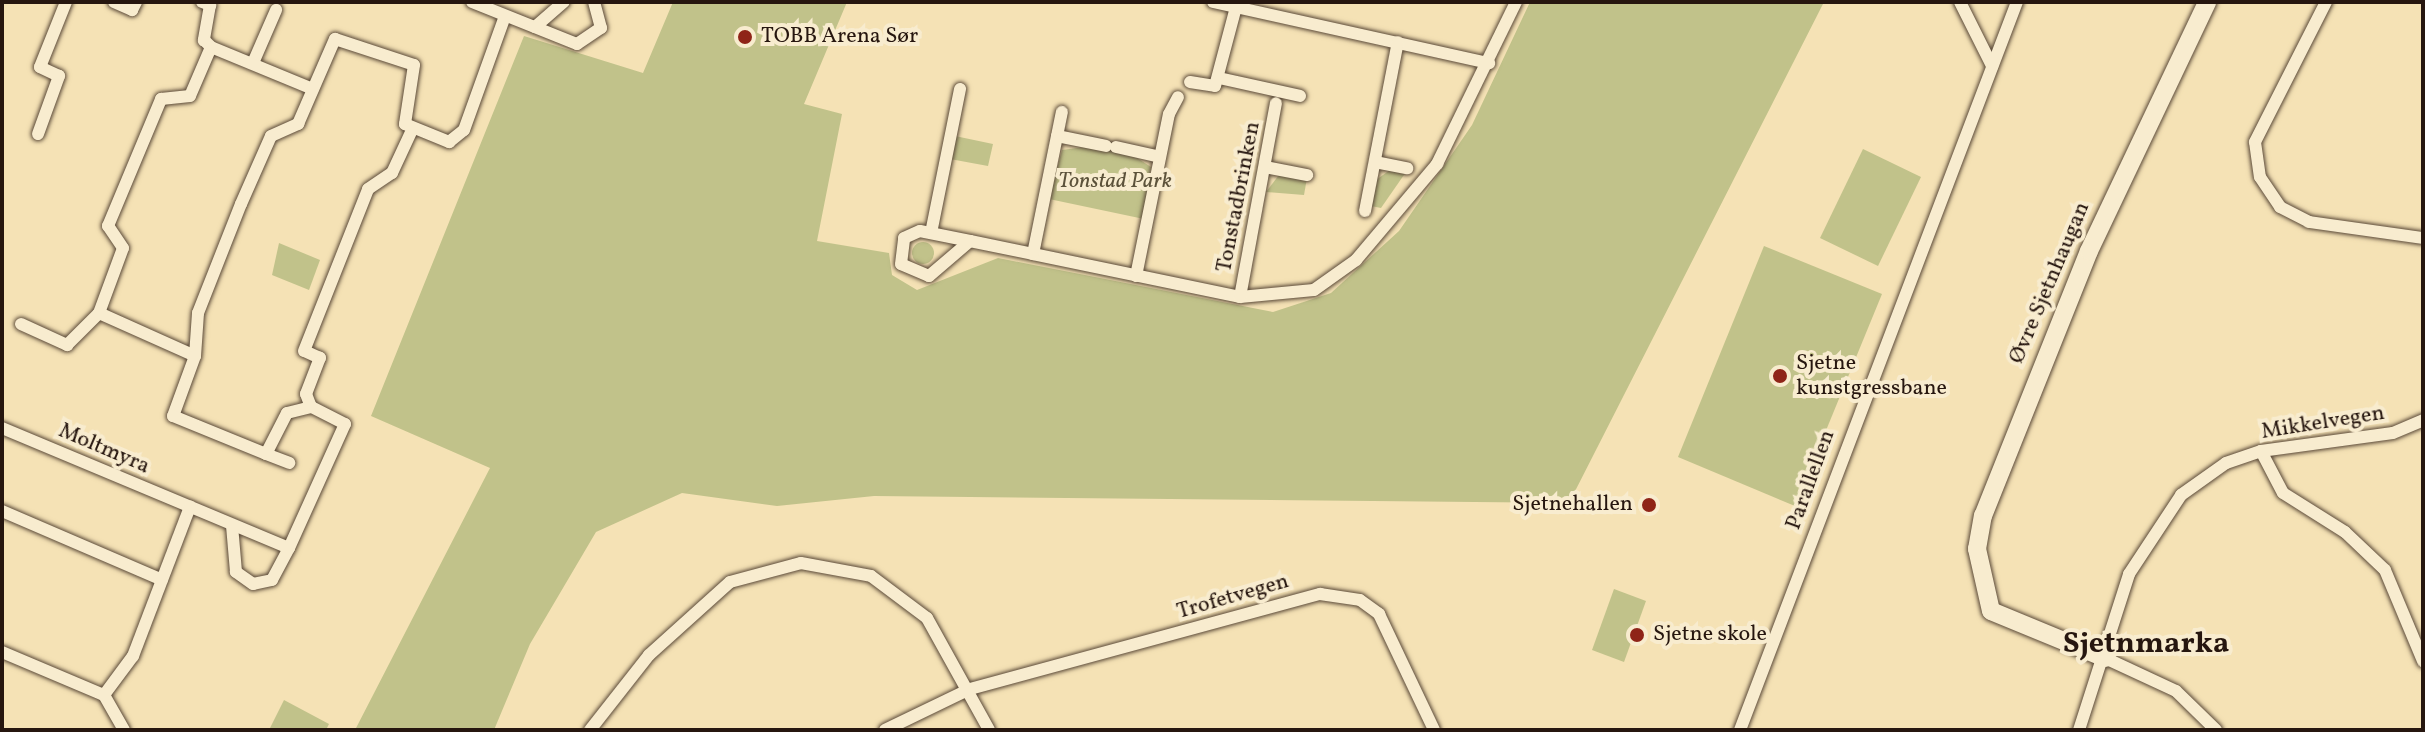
<!DOCTYPE html>
<meta charset="utf-8">
<style>
body{margin:0}
#map{position:relative;width:2425px;height:732px;overflow:hidden;background:#f5e2b5;font-family:Vollkorn,serif}
div>[style]{position:absolute}
.green>*{inset:0;background:#c1c28a}
.round{border-radius:50%}
.roads{filter:drop-shadow(0 0 2px #5a4938) drop-shadow(0 0 2px #5a4938)}
.street>*{height:12px;margin:-6px;padding:0 6px;transform-origin:6px;border-radius:6px;background:#f8eccf}
.secondary>*{height:18px;margin:-9px;padding:0 9px;transform-origin:9px;border-radius:9px;background:#f8eccf}
.dots>*{width:22px;height:22px;translate:-50% -50%;box-sizing:border-box;border:4px solid #f8eccf;border-radius:50%}
span{translate:-50% -50%;white-space:nowrap;text-align:center;line-height:1.15;-webkit-text-stroke:8px #f8eccf;paint-order:stroke}
.poi-label{font-size:22px;color:#26160f}
.left{translate:0 -50%;text-align:left}
.right{translate:-100% -50%;text-align:right}
.park-label{font-size:22px;color:#5c523a;font-style:italic}
.street-label{font-size:22px;color:#26160f}
.district-label{font-size:30px;color:#26160f;font-weight:700}
.frame{position:absolute;inset:0;border:4px solid #26160f;pointer-events:none}
</style>
<div id="map">
<div class="green">
<i style="clip-path:polygon(673px 2px,847px 2px,804px 104px,842px 114px,817px 241px,889px 253px,892px 275px,917px 290px,998px 258px,1273px 312px,1331px 293px,1399px 231px,1472px 125px,1530px 2px,1824px 2px,1569px 503px,874px 496px,777px 506px,682px 493px,596px 532px,530px 644px,494px 730px,355px 730px,490px 468px,371px 416px,524px 36px,643px 73px)"></i>
<i style="clip-path:polygon(955px 136px,993px 144px,988px 166px,950px 159px)"></i>
<i style="clip-path:polygon(1114px 143px,1151px 167px,1144px 219px,1049px 199px,1062px 150px)"></i>
<i style="clip-path:polygon(1863px 149px,1921px 177px,1878px 266px,1820px 238px)"></i>
<i style="clip-path:polygon(1390px 170px,1406px 172px,1381px 208px,1371px 206px,1376px 180px)"></i>
<i style="clip-path:polygon(1279px 175px,1307px 178px,1304px 195px,1266px 192px)"></i>
<i class="round" style="left:912px;top:242px;width:22px;height:22px"></i>
<i style="clip-path:polygon(279px 243px,320px 260px,309px 290px,272px 275px)"></i>
<i style="clip-path:polygon(1764px 246px,1882px 294px,1795px 506px,1678px 457px)"></i>
<i style="clip-path:polygon(1614px 589px,1646px 601px,1624px 662px,1592px 650px)"></i>
<i style="clip-path:polygon(284px 700px,329px 724px,326px 730px,269px 730px)"></i>
</div>
<div class="roads">
<div class="street">
<i style="left:114px;top:2px;width:20px;rotate:24deg"></i>
<i style="left:132px;top:10px;width:9px;rotate:-63deg"></i>
<i style="left:202px;top:2px;width:9px;rotate:21deg"></i>
<i style="left:210px;top:5px;width:36px;rotate:100deg"></i>
<i style="left:204px;top:40px;width:10px;rotate:45deg"></i>
<i style="left:472px;top:2px;width:113px;rotate:21.8deg"></i>
<i style="left:577px;top:44px;width:29px;rotate:-34deg"></i>
<i style="left:601px;top:28px;width:27px;rotate:-105deg"></i>
<i style="left:1213px;top:2px;width:283px;rotate:12.5deg"></i>
<i style="left:1960px;top:2px;width:72px;rotate:63.4deg"></i>
<i style="left:2326px;top:2px;width:157px;rotate:116.9deg"></i>
<i style="left:2255px;top:142px;width:35px;rotate:82deg"></i>
<i style="left:2260px;top:177px;width:36px;rotate:56deg"></i>
<i style="left:2280px;top:207px;width:33px;rotate:27deg"></i>
<i style="left:2309px;top:222px;width:115px;rotate:8deg"></i>
<i style="left:535px;top:27px;width:38px;rotate:-41deg"></i>
<i style="left:253px;top:63px;width:58px;rotate:-66.5deg"></i>
<i style="left:1219px;top:78px;width:83px;rotate:12.5deg"></i>
<i style="left:1190px;top:82px;width:25px;rotate:9deg"></i>
<i style="left:1215px;top:86px;width:82px;rotate:-75.1deg"></i>
<i style="left:38px;top:134px;width:62px;rotate:-70.1deg"></i>
<i style="left:59px;top:76px;width:21px;rotate:-155deg"></i>
<i style="left:40px;top:67px;width:70px;rotate:-68.2deg"></i>
<i style="left:1057px;top:136px;width:50px;rotate:11.5deg"></i>
<i style="left:1116px;top:147px;width:45px;rotate:12.8deg"></i>
<i style="left:1375px;top:162px;width:33px;rotate:11deg"></i>
<i style="left:1265px;top:167px;width:43px;rotate:10.8deg"></i>
<i style="left:1365px;top:211px;width:172px;rotate:-79deg"></i>
<i style="left:931px;top:233px;width:147px;rotate:-78.6deg"></i>
<i style="left:970px;top:241px;width:54px;rotate:139.5deg"></i>
<i style="left:929px;top:276px;width:30px;rotate:-157deg"></i>
<i style="left:901px;top:264px;width:26px;rotate:-83deg"></i>
<i style="left:904px;top:238px;width:17px;rotate:-24deg"></i>
<i style="left:920px;top:231px;width:51px;rotate:11.3deg"></i>
<i style="left:970px;top:241px;width:64px;rotate:11.7deg"></i>
<i style="left:1033px;top:254px;width:211px;rotate:11.7deg"></i>
<i style="left:1240px;top:297px;width:74px;rotate:-5.4deg"></i>
<i style="left:1314px;top:290px;width:52px;rotate:-35.5deg"></i>
<i style="left:1356px;top:260px;width:126px;rotate:-49.8deg"></i>
<i style="left:1437px;top:164px;width:180px;rotate:-64deg"></i>
<i style="left:1033px;top:254px;width:145px;rotate:-78.5deg"></i>
<i style="left:1136px;top:276px;width:165px;rotate:-78.5deg"></i>
<i style="left:1169px;top:114px;width:19px;rotate:-62deg"></i>
<i style="left:1240px;top:297px;width:197px;rotate:-79.5deg"></i>
<i style="left:99px;top:313px;width:69px;rotate:-69.7deg"></i>
<i style="left:123px;top:248px;width:27px;rotate:-124deg"></i>
<i style="left:108px;top:226px;width:138px;rotate:-67.3deg"></i>
<i style="left:161px;top:99px;width:29px;rotate:-6deg"></i>
<i style="left:190px;top:96px;width:53px;rotate:-66.8deg"></i>
<i style="left:211px;top:47px;width:110px;rotate:22.4deg"></i>
<i style="left:21px;top:324px;width:51px;rotate:24.5deg"></i>
<i style="left:67px;top:345px;width:45px;rotate:-45deg"></i>
<i style="left:99px;top:313px;width:105px;rotate:24.1deg"></i>
<i style="left:195px;top:356px;width:43px;rotate:-86deg"></i>
<i style="left:198px;top:313px;width:117px;rotate:-68.5deg"></i>
<i style="left:241px;top:204px;width:74px;rotate:-66.2deg"></i>
<i style="left:271px;top:136px;width:30px;rotate:-24deg"></i>
<i style="left:298px;top:124px;width:93px;rotate:-66.5deg"></i>
<i style="left:335px;top:39px;width:83px;rotate:18.2deg"></i>
<i style="left:414px;top:65px;width:60px;rotate:98.7deg"></i>
<i style="left:405px;top:124px;width:48px;rotate:22.2deg"></i>
<i style="left:449px;top:142px;width:19px;rotate:-39deg"></i>
<i style="left:464px;top:130px;width:121px;rotate:-70.2deg"></i>
<i style="left:195px;top:356px;width:64px;rotate:110.1deg"></i>
<i style="left:173px;top:416px;width:100px;rotate:22.2deg"></i>
<i style="left:266px;top:454px;width:46px;rotate:-62.9deg"></i>
<i style="left:287px;top:413px;width:25px;rotate:-14deg"></i>
<i style="left:2px;top:428px;width:311px;rotate:22.7deg"></i>
<i style="left:289px;top:548px;width:36px;rotate:118deg"></i>
<i style="left:272px;top:580px;width:19px;rotate:168deg"></i>
<i style="left:253px;top:584px;width:21px;rotate:-145deg"></i>
<i style="left:236px;top:572px;width:47px;rotate:-94.9deg"></i>
<i style="left:2261px;top:451px;width:47px;rotate:62.4deg"></i>
<i style="left:2283px;top:493px;width:73px;rotate:32.2deg"></i>
<i style="left:2345px;top:532px;width:55px;rotate:43.5deg"></i>
<i style="left:2385px;top:570px;width:99px;rotate:67.3deg"></i>
<i style="left:266px;top:454px;width:25px;rotate:21deg"></i>
<i style="left:2px;top:511px;width:174px;rotate:23.3deg"></i>
<i style="left:289px;top:548px;width:136px;rotate:-65.7deg"></i>
<i style="left:345px;top:424px;width:38px;rotate:-153deg"></i>
<i style="left:311px;top:407px;width:14px;rotate:-111deg"></i>
<i style="left:306px;top:394px;width:39px;rotate:-69deg"></i>
<i style="left:320px;top:358px;width:17px;rotate:-156deg"></i>
<i style="left:304px;top:351px;width:174px;rotate:-68.4deg"></i>
<i style="left:368px;top:189px;width:29px;rotate:-34deg"></i>
<i style="left:392px;top:173px;width:45px;rotate:-65.1deg"></i>
<i style="left:2px;top:652px;width:111px;rotate:22.9deg"></i>
<i style="left:2105px;top:658px;width:78px;rotate:24.9deg"></i>
<i style="left:2176px;top:691px;width:56px;rotate:44.3deg"></i>
<i style="left:124px;top:730px;width:40px;rotate:-119.7deg"></i>
<i style="left:104px;top:695px;width:49px;rotate:-53.4deg"></i>
<i style="left:133px;top:656px;width:160px;rotate:-69.1deg"></i>
<i style="left:590px;top:730px;width:95px;rotate:-51.8deg"></i>
<i style="left:649px;top:655px;width:109px;rotate:-42deg"></i>
<i style="left:730px;top:582px;width:73px;rotate:-15deg"></i>
<i style="left:801px;top:563px;width:71px;rotate:10.5deg"></i>
<i style="left:871px;top:576px;width:70px;rotate:36.9deg"></i>
<i style="left:927px;top:618px;width:128px;rotate:61deg"></i>
<i style="left:885px;top:730px;width:94px;rotate:-25.8deg"></i>
<i style="left:970px;top:689px;width:363px;rotate:-15.2deg"></i>
<i style="left:1320px;top:594px;width:40px;rotate:8.5deg"></i>
<i style="left:1360px;top:600px;width:24px;rotate:36deg"></i>
<i style="left:1379px;top:614px;width:128px;rotate:64.6deg"></i>
<i style="left:1740px;top:730px;width:779px;rotate:-69.17deg"></i>
<i style="left:2079px;top:730px;width:164px;rotate:-72.2deg"></i>
<i style="left:2129px;top:574px;width:95px;rotate:-56.6deg"></i>
<i style="left:2181px;top:495px;width:55px;rotate:-35.4deg"></i>
<i style="left:2226px;top:463px;width:37px;rotate:-19deg"></i>
<i style="left:2261px;top:451px;width:133px;rotate:-7.8deg"></i>
<i style="left:2393px;top:433px;width:33px;rotate:-23deg"></i>
</div>
<div class="secondary">
<i style="left:2105px;top:658px;width:123px;rotate:-157.6deg"></i>
<i style="left:1991px;top:611px;width:64px;rotate:-102.7deg"></i>
<i style="left:1977px;top:549px;width:34px;rotate:-80deg"></i>
<i style="left:1983px;top:516px;width:285px;rotate:-68.2deg"></i>
<i style="left:2089px;top:251px;width:276px;rotate:-64.6deg"></i>
</div>
</div>
<div class="dots">
<i style="left:745px;top:37px;background:#8f2418"></i>
<i style="left:1780px;top:376px;background:#8f2418"></i>
<i style="left:1649px;top:505px;background:#8f2418"></i>
<i style="left:1637px;top:635px;background:#8f2418"></i>
</div>
<div class="poi-label">
<span class="left" style="left:761px;top:37px">TOBB Arena Sør</span>
<span class="left" style="left:1796px;top:376px">Sjetne<br>kunstgressbane</span>
<span class="right" style="left:1633px;top:505px">Sjetnehallen</span>
<span class="left" style="left:1653px;top:635px">Sjetne skole</span>
</div>
<div class="park-label">
<span style="left:1115px;top:182px">Tonstad Park</span>
</div>
<div class="street-label">
<span style="left:1239px;top:197px;rotate:-79deg">Tonstadbrinken</span>
<span style="left:2050px;top:283px;rotate:-67deg">Øvre Sjetnhaugan</span>
<span style="left:2323px;top:423px;rotate:-9deg">Mikkelvegen</span>
<span style="left:104px;top:449px;rotate:23deg">Moltmyra</span>
<span style="left:1811px;top:480px;rotate:-70deg">Parallellen</span>
<span style="left:1233px;top:597px;rotate:-16deg">Trofetvegen</span>
</div>
<div class="district-label">
<span style="left:2146px;top:644px">Sjetnmarka</span>
</div>
<div class="frame"></div>
</div>
